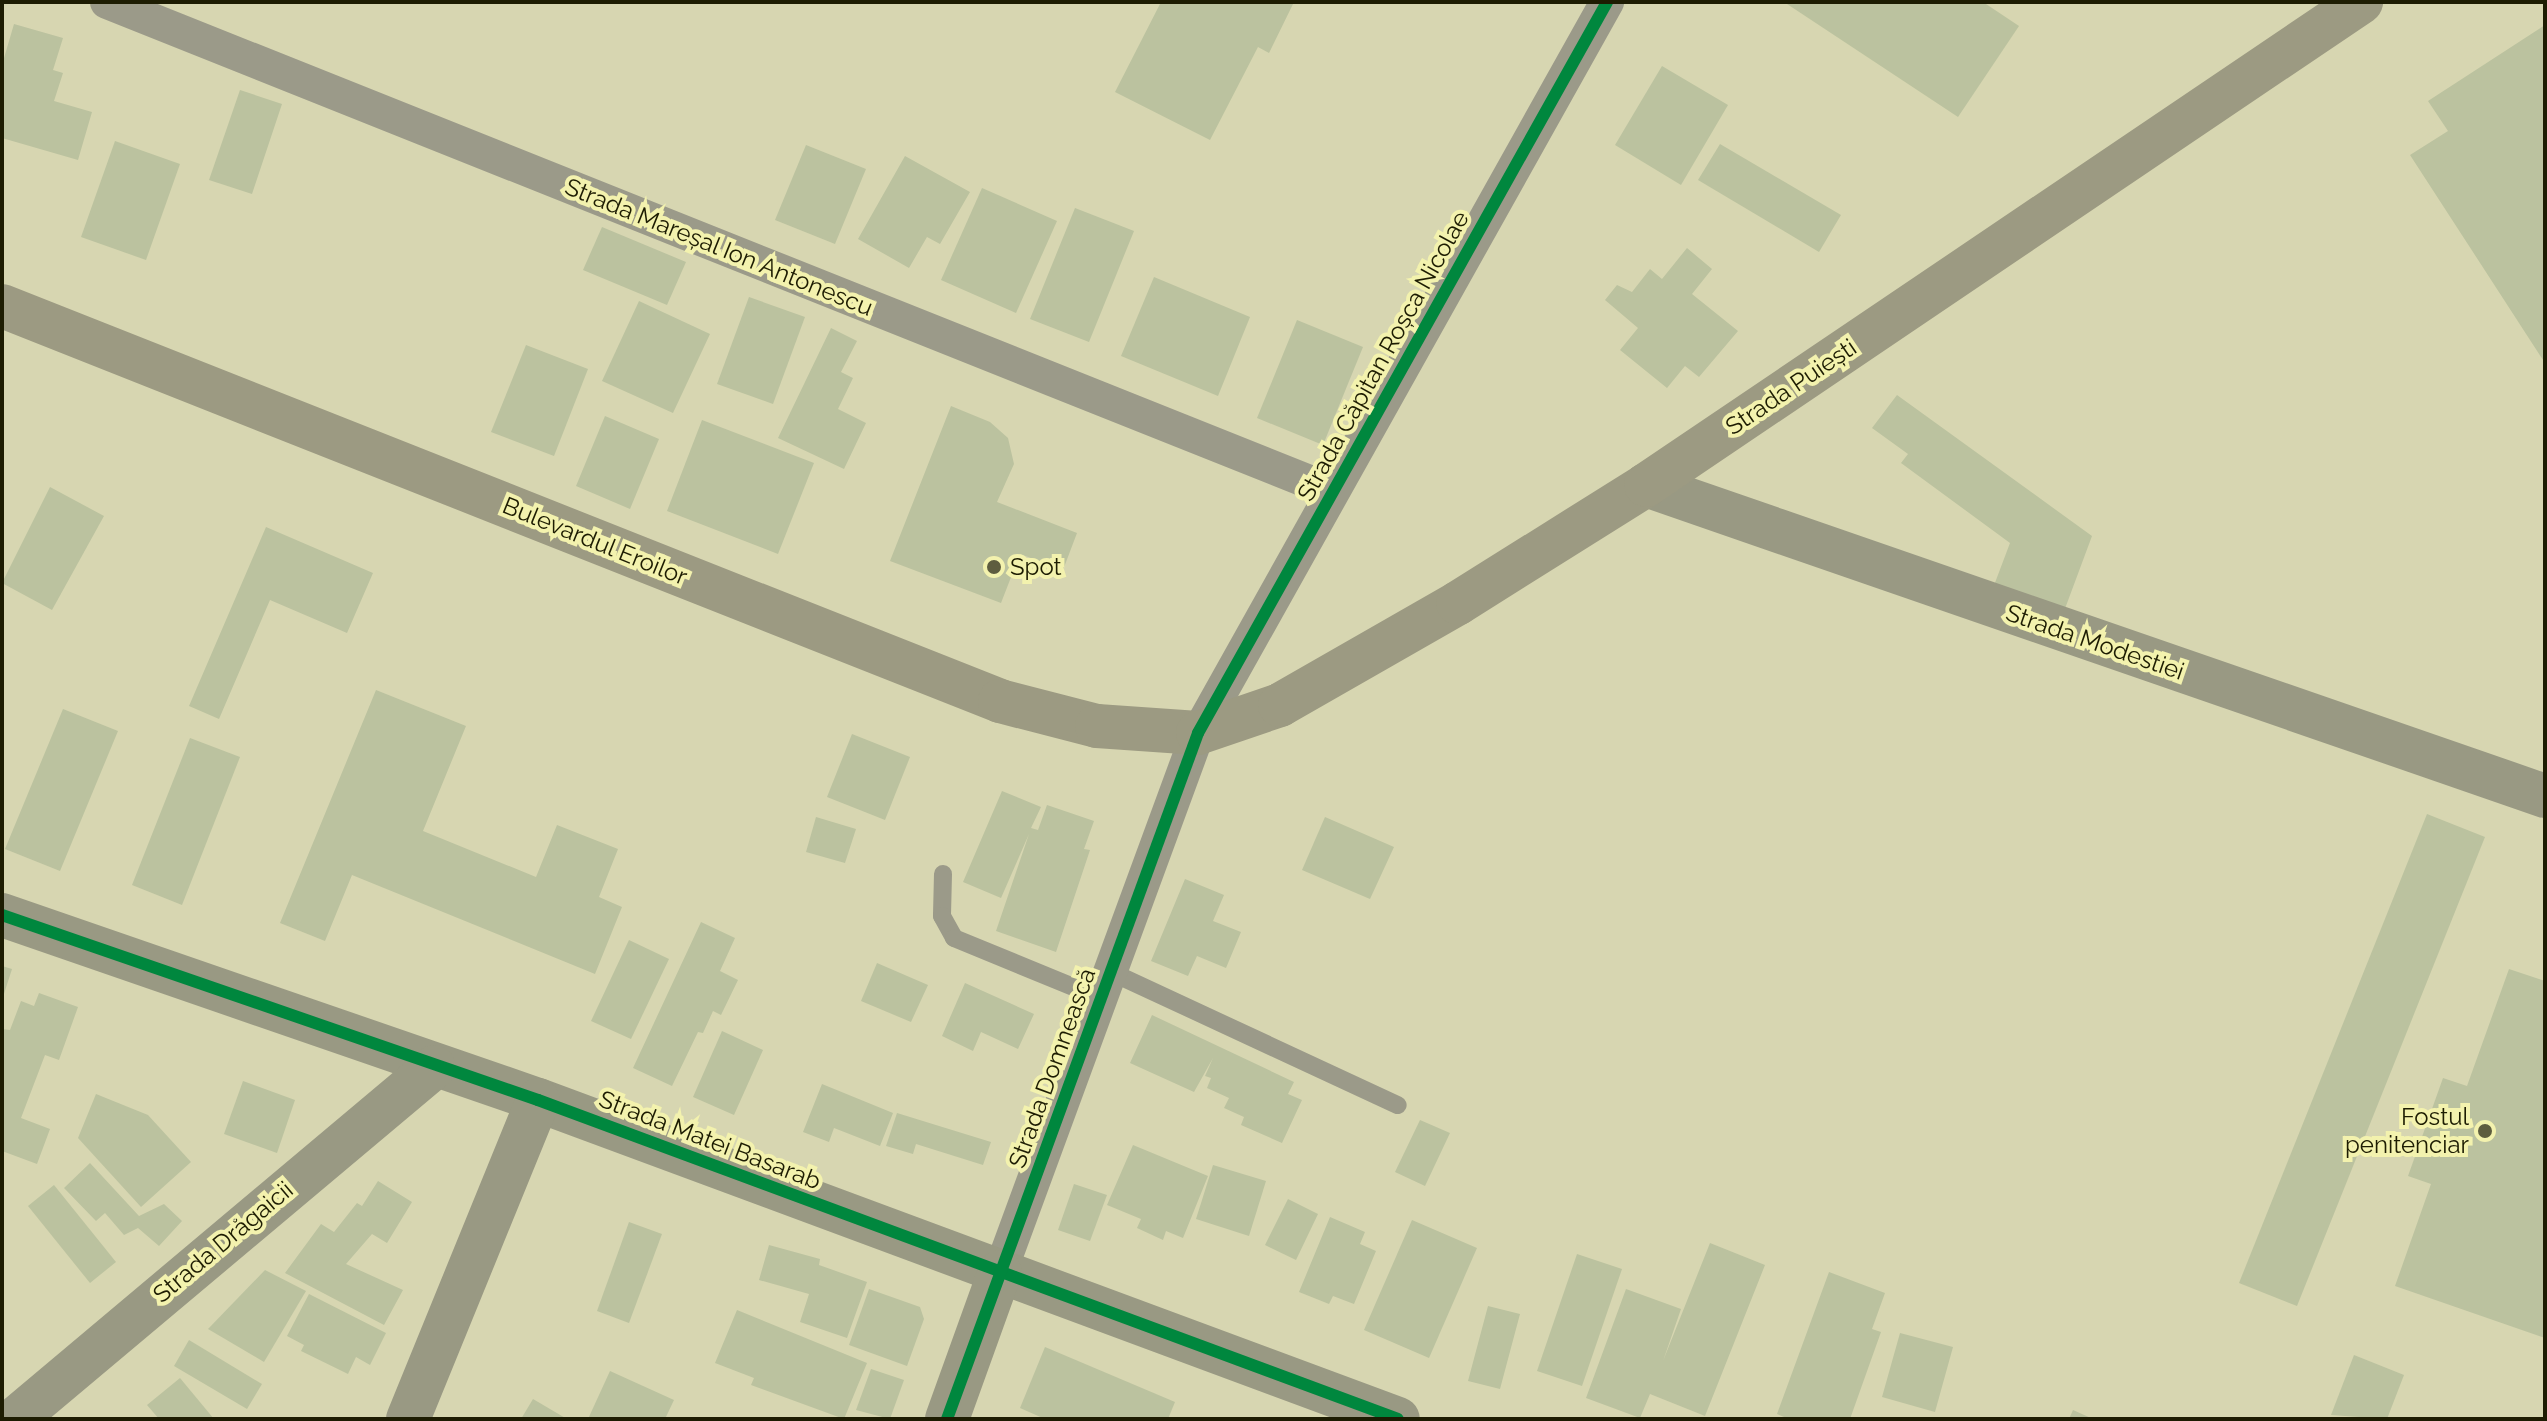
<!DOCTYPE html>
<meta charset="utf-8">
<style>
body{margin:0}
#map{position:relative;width:2547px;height:1421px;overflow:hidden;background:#d7d6b1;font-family:Raleway,sans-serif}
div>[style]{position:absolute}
.building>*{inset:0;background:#bbc29f}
.lane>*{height:18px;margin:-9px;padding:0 9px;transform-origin:9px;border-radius:9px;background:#9b9a89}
.street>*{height:34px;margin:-17px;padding:0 17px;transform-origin:17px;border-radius:17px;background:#9b9a89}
.secondary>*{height:44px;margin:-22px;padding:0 22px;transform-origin:22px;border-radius:22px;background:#999983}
.primary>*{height:44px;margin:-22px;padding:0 22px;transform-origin:22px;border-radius:22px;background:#9c9a82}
.cycleway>*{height:12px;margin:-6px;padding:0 6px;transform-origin:6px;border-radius:6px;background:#00873e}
.dots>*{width:22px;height:22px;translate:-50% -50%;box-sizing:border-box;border:4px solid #f3f2ae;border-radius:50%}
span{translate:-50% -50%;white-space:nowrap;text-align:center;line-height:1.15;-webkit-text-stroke:8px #f3f2ae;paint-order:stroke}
.street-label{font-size:24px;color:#1d1c02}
.poi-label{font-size:24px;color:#1d1c02}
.left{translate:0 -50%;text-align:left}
.right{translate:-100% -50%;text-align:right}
.frame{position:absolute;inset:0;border:4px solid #1d1c02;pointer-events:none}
</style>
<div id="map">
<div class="building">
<i style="clip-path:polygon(1161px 2px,1294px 2px,1269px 53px,1258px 47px,1210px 140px,1115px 92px)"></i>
<i style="clip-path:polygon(1784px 2px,1983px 2px,2019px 26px,1958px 117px)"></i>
<i style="clip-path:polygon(14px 24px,63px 38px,53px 70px,63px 73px,54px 101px,92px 112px,78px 160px,2px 138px,2px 65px)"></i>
<i style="clip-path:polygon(2545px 25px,2545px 363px,2410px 155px,2448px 131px,2428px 101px)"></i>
<i style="clip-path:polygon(1662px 66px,1728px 105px,1681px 185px,1615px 145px)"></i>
<i style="clip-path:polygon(240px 90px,282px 104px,252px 194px,209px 180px)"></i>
<i style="clip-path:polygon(115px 141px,180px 164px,146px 260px,81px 237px)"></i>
<i style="clip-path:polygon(1720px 144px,1841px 215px,1819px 252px,1698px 180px)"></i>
<i style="clip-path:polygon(806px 145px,866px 169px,835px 244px,775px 220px)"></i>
<i style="clip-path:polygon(905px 156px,970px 192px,940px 244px,927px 237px,909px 268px,858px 239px)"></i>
<i style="clip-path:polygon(982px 188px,1057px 221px,1016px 313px,941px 280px)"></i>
<i style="clip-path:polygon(1075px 208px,1134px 231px,1089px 342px,1030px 319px)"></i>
<i style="clip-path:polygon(602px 227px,686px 262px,667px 305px,583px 270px)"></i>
<i style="clip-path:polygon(1687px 248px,1712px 269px,1692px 294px,1738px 331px,1699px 377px,1685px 366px,1667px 388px,1620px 350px,1638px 328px,1605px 300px,1617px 285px,1632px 292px,1650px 269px,1662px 279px)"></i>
<i style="clip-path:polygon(1154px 277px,1250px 317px,1218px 396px,1121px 356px)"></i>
<i style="clip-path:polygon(749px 297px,805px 317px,773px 404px,717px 384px)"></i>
<i style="clip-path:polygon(639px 301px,710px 334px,673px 413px,602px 381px)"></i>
<i style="clip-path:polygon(1297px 320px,1363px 347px,1323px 445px,1257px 418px)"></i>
<i style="clip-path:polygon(831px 328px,857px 341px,841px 372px,853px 378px,838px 409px,866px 423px,844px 469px,778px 438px)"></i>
<i style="clip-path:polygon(526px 345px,588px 369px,554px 456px,491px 432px)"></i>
<i style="clip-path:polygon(1897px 395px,2092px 536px,2063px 614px,1993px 588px,2010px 543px,1901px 463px,1908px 454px,1872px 428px)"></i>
<i style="clip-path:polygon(951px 406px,990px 422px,1008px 438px,1014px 464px,997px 502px,1077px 533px,1063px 570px,1020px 554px,1001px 603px,890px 561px)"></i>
<i style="clip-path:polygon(605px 416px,659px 439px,630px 509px,576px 486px)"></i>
<i style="clip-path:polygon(702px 420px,814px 463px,778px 554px,667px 511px)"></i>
<i style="clip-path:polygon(50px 487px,104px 516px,52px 610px,2px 583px)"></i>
<i style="clip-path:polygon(266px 527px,373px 573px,347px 633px,270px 600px,219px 719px,189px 706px)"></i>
<i style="clip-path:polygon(376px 690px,466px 726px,423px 831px,536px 877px,557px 825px,618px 849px,599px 897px,622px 907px,595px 974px,352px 875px,325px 941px,280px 923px)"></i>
<i style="clip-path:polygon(63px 709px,118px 731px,60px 871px,5px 849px)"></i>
<i style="clip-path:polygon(852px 734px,910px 757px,885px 820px,827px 797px)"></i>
<i style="clip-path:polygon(190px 738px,240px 757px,182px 905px,132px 885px)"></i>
<i style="clip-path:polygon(1002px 791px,1041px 807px,1031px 828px,1038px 830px,1047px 805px,1094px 821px,1084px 849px,1090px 850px,1056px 952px,996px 931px,1029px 834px,1001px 898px,963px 882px)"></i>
<i style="clip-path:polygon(2427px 814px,2485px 837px,2297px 1306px,2239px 1283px)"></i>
<i style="clip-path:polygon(816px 817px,856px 829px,845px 863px,806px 852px)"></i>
<i style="clip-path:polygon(1325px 817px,1394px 847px,1370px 899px,1302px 870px)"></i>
<i style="clip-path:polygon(1185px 879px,1224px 895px,1213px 921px,1241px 932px,1226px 968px,1197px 956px,1188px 976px,1151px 961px)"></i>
<i style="clip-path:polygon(701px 922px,735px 938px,720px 971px,738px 980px,721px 1015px,713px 1011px,703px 1033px,698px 1032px,672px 1086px,633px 1068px)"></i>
<i style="clip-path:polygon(629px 940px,669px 959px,631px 1039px,591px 1021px)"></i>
<i style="clip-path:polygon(877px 963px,928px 985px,911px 1022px,861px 1001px)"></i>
<i style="clip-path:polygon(2px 966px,12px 969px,3px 997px,2px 997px)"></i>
<i style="clip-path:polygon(2509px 969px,2545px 981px,2545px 1338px,2395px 1286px,2431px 1184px,2408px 1176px,2443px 1078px,2467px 1086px)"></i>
<i style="clip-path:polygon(965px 983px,1034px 1014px,1018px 1049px,981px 1032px,973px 1051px,942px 1036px)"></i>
<i style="clip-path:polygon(39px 993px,78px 1007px,59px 1060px,45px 1055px,21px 1118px,50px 1129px,37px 1164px,2px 1151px,2px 1029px,10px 1030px,21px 1001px,34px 1006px)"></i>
<i style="clip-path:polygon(1152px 1015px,1294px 1082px,1288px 1094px,1302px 1100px,1282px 1143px,1241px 1125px,1244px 1117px,1224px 1108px,1229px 1098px,1207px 1088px,1211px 1078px,1205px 1076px,1213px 1058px,1194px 1092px,1130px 1063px)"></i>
<i style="clip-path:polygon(722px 1031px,763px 1050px,734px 1115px,693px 1097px)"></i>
<i style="clip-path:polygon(243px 1081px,295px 1100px,277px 1153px,224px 1134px)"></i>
<i style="clip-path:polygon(822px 1084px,893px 1113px,880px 1146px,834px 1128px,829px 1142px,803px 1132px)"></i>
<i style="clip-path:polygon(96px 1094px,148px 1115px,191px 1162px,141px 1207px,78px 1138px)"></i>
<i style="clip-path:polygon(897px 1113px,991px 1142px,983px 1165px,916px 1144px,913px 1154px,886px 1146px)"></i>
<i style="clip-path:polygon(1420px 1120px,1450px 1133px,1425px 1186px,1395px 1172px)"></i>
<i style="clip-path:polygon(1133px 1145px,1208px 1176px,1183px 1238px,1166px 1231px,1163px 1240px,1137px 1228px,1141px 1219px,1107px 1205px)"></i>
<i style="clip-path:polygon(90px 1163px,139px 1216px,164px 1204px,182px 1221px,159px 1246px,138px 1228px,124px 1235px,105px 1213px,96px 1221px,64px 1188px)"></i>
<i style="clip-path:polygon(1213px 1165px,1266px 1181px,1249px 1236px,1196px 1219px)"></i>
<i style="clip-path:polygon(378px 1181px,412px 1202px,387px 1243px,372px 1234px,346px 1264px,403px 1290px,384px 1325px,285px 1273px,321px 1224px,334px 1232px,357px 1203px,362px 1206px)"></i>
<i style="clip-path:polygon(1074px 1184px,1107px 1195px,1090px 1241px,1058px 1230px)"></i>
<i style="clip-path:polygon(54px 1185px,116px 1262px,90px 1283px,28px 1206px)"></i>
<i style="clip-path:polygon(1288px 1199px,1318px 1214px,1296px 1260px,1265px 1245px)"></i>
<i style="clip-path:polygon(1330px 1217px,1365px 1232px,1360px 1244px,1376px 1251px,1354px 1304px,1333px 1296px,1329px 1304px,1299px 1292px)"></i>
<i style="clip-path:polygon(1412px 1220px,1477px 1248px,1429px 1358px,1364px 1330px)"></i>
<i style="clip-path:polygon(629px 1222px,662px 1234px,629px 1323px,597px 1311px)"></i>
<i style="clip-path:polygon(1710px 1243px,1765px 1265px,1705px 1416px,1650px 1394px,1640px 1418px,1586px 1398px,1626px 1289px,1681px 1309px,1663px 1361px)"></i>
<i style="clip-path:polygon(769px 1245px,820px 1259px,819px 1265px,867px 1282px,847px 1338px,800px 1322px,809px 1294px,759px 1280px)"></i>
<i style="clip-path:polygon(1577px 1254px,1622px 1269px,1582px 1386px,1537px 1371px)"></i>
<i style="clip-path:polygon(265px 1270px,306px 1291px,264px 1362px,208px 1329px)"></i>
<i style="clip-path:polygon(1829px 1272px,1885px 1293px,1872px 1329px,1881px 1332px,1850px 1419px,1789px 1419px,1777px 1414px)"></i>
<i style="clip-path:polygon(869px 1289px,920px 1307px,924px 1319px,907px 1366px,849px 1345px)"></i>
<i style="clip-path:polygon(309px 1294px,386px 1333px,370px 1365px,356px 1357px,348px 1374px,301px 1351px,304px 1345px,287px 1336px)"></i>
<i style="clip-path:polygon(1488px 1306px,1520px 1314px,1500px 1389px,1468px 1381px)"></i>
<i style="clip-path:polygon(737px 1310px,867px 1363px,844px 1419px,751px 1385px,754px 1378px,715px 1363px)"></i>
<i style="clip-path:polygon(1900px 1333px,1953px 1347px,1935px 1412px,1882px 1397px)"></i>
<i style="clip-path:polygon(189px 1340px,262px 1384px,247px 1409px,174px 1366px)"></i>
<i style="clip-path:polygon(1045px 1347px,1175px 1402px,1168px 1419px,1045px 1419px,1020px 1408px)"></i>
<i style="clip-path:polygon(2354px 1355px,2404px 1375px,2387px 1419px,2331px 1415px)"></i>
<i style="clip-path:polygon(871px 1369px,904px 1380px,890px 1419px,856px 1410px)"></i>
<i style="clip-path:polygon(610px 1371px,674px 1400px,665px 1419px,588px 1419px)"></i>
<i style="clip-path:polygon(180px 1378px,214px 1419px,159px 1419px,147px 1405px)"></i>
<i style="clip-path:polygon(533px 1399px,567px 1419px,521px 1419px)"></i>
<i style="clip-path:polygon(2073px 1410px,2093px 1419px,2069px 1419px)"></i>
</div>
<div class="lane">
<i style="left:943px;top:874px;width:42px;rotate:91.4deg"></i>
<i style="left:942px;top:916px;width:25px;rotate:61deg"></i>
<i style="left:954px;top:938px;width:158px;rotate:22.3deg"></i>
<i style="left:1111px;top:972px;width:316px;rotate:24.9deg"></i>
</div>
<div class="street">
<i style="left:107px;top:2px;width:1319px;rotate:21.76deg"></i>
<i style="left:1000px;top:1272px;width:574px;rotate:-69.83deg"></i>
<i style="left:1198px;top:733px;width:838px;rotate:-60.77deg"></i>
</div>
<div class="secondary">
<i style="left:1646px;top:485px;width:951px;rotate:19.08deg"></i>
<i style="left:2px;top:915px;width:567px;rotate:19.04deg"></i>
<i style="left:538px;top:1100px;width:917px;rotate:20.35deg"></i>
<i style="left:15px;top:1419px;width:547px;rotate:-40.03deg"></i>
<i style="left:408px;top:1419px;width:344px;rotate:-67.8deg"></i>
<i style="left:947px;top:1419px;width:156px;rotate:-70.2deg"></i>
</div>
<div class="primary">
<i style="left:2px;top:306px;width:1073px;rotate:21.59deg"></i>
<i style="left:1000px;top:701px;width:100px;rotate:14.5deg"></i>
<i style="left:1097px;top:726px;width:101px;rotate:4deg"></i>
<i style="left:1198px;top:733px;width:87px;rotate:-18.9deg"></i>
<i style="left:1280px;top:705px;width:205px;rotate:-29.8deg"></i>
<i style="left:1458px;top:603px;width:222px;rotate:-32.1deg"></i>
<i style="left:1646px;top:485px;width:863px;rotate:-34.04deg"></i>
</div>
<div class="cycleway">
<i style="left:2px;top:915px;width:567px;rotate:19.04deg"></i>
<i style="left:538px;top:1100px;width:917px;rotate:20.35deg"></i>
<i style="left:947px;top:1419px;width:730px;rotate:-69.9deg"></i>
<i style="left:1198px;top:733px;width:838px;rotate:-60.77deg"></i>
</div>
<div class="dots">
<i style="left:994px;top:567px;background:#5e5d3f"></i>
<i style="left:2485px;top:1131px;background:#5e5d3f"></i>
</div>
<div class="street-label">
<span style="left:719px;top:247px;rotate:22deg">Strada Mareșal Ion Antonescu</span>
<span style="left:1383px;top:356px;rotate:-61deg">Strada Căpitan Roșca Nicolae</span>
<span style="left:1791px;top:387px;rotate:-34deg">Strada Puiești</span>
<span style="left:595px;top:541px;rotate:22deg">Bulevardul Eroilor</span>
<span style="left:2095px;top:642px;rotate:19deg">Strada Modestiei</span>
<span style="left:1052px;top:1068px;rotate:-70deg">Strada Domnească</span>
<span style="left:710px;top:1140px;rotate:21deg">Strada Matei Basarab</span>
<span style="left:223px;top:1242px;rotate:-40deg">Strada Drăgaicii</span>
</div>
<div class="poi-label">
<span class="left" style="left:1010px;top:567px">Spot</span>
<span class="right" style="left:2469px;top:1131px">Fostul<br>penitenciar</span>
</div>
<div class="frame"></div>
</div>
